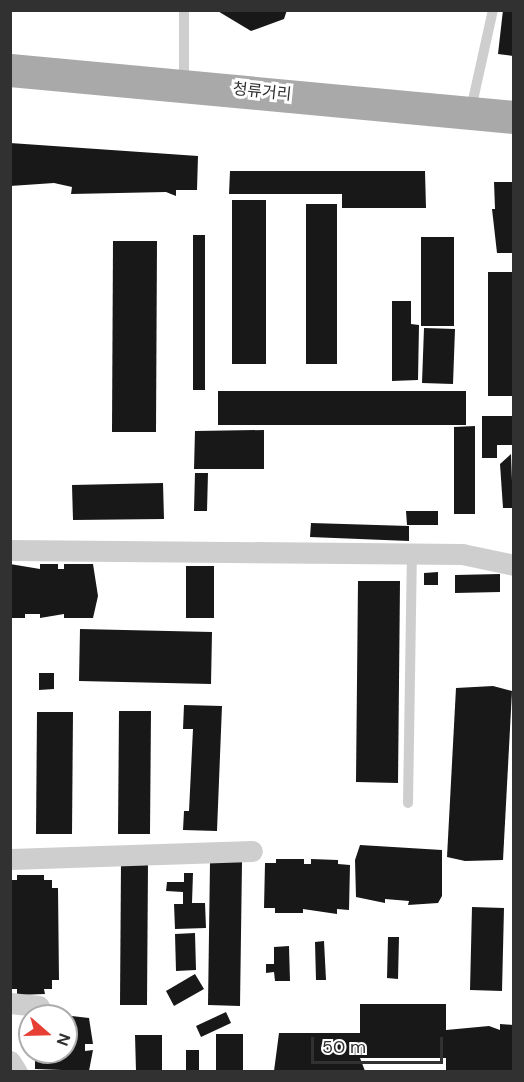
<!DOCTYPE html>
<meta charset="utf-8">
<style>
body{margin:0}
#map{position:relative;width:524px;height:1082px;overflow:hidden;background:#fff;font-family:"DM Sans","Noto Sans KR",sans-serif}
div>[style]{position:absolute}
.building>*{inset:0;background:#181818}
.lane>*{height:10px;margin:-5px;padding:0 5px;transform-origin:5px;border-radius:5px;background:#cecece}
.street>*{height:21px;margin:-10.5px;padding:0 10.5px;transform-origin:10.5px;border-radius:10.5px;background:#cecece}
.primary>*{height:33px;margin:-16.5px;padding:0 16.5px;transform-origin:16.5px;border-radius:16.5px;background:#a9a9a9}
span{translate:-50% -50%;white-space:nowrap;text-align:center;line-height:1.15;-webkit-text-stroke:6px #fff;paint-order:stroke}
.street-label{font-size:16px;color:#313131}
.frame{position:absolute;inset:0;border:12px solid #313131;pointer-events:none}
.north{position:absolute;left:18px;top:1004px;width:60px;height:60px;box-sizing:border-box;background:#fff;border:2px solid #adadad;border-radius:50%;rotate:110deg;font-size:16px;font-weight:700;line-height:24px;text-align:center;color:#313131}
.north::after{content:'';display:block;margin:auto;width:21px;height:27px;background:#e73f34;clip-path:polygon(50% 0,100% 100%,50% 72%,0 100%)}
.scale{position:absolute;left:311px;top:1037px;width:132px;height:27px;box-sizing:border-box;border:3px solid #313131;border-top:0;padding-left:8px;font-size:18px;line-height:21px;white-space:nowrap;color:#313131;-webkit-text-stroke:4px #fff;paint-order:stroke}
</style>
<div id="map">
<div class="building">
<i style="clip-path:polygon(216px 10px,287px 10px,284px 19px,251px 31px)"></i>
<i style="clip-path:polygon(503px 10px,513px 10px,513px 56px,498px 54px)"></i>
<i style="clip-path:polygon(10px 143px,198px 156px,197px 190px,176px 190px,176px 196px,166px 192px,71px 194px,72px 187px,54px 183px,10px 186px)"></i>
<i style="clip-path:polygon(230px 171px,425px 171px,426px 208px,342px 208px,342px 194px,229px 194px)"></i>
<i style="clip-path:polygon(494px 182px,513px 182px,513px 253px,497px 253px,492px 209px,495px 209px)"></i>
<i style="clip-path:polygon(232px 200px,266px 200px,266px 364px,232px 364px)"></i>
<i style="clip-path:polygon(306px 204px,337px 204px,337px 364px,306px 364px)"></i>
<i style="clip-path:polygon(193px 235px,205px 235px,205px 390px,193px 390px)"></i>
<i style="clip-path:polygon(421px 237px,454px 237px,454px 326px,421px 326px)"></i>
<i style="clip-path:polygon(113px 241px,157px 241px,156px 432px,112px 432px)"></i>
<i style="clip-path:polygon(488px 272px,513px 272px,513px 396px,488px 396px)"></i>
<i style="clip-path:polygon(392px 301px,411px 301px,411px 324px,419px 325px,418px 380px,392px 381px)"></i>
<i style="clip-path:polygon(424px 328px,455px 329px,453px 384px,422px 383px)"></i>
<i style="clip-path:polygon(218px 391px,466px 391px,466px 425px,218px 425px)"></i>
<i style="clip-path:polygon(482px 416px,513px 416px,513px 445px,497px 445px,497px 458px,482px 458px)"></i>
<i style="clip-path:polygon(475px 426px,475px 514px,454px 514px,454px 427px)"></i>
<i style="clip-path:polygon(264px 430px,264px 469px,194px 469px,195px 431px)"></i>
<i style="clip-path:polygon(511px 454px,513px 508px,503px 508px,500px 464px)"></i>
<i style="clip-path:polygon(195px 473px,208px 473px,207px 511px,194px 511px)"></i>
<i style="clip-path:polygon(163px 483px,164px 519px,73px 520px,72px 485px)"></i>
<i style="clip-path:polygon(406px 511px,438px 511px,438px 525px,407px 525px)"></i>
<i style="clip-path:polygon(311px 523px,409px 526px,409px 541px,310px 537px)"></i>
<i style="clip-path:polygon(10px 564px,40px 569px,40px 564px,58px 564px,58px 569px,64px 569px,64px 564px,93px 564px,98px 596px,93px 618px,64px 618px,64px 614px,40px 618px,40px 614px,25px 614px,25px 618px,10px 618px)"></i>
<i style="clip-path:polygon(186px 566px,214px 566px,214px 618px,186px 618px)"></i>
<i style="clip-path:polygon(438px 572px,438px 585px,424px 585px,424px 573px)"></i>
<i style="clip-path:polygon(500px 574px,500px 592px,455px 593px,455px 575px)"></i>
<i style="clip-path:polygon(358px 581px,400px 581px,398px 783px,356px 782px)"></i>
<i style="clip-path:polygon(80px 629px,212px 632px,211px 684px,79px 681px)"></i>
<i style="clip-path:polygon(39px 673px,54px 673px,54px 689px,39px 690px)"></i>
<i style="clip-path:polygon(493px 686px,512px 691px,503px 860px,465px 861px,447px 857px,456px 688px)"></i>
<i style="clip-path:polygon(184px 705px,222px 706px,217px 831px,183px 830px,184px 811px,189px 811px,193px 729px,183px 729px)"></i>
<i style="clip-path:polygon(119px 711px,151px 711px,150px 834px,118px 834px)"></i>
<i style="clip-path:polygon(37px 712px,73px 712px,72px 834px,36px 834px)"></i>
<i style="clip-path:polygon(360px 845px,442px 850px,442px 896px,438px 903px,408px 905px,409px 901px,385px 899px,385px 903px,356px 897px,355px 860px)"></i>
<i style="clip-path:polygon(276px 859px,304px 859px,304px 864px,311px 864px,311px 859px,338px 860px,338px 864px,350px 865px,349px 910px,337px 909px,337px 914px,303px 909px,303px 913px,275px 913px,275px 908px,264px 908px,265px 863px,276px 863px)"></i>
<i style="clip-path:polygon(121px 862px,148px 862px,147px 1005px,120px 1005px)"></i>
<i style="clip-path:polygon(210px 862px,242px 862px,240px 1006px,208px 1005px)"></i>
<i style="clip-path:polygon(184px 873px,193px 873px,192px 903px,205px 903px,206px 928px,175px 929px,174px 904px,183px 904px,183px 892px,166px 891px,167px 882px,184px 882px)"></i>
<i style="clip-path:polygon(17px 875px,44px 875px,44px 880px,52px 880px,52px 888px,58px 888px,59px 980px,52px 980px,52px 989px,44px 989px,45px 994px,17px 995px,17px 989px,10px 989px,10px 880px,17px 880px)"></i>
<i style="clip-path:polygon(472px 907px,504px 908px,502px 991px,470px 990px)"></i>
<i style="clip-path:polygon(195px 933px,196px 970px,176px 971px,175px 934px)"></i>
<i style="clip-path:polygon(388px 937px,399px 937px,398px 979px,387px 978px)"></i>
<i style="clip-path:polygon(324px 941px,326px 980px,316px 980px,315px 942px)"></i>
<i style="clip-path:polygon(289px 946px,290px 981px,275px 981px,274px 972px,266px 973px,266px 964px,274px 964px,274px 947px)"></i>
<i style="clip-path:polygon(195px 974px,204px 989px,174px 1006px,166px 991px)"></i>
<i style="clip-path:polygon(360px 1004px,446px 1004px,446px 1030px,489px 1026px,500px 1030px,500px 1024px,513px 1025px,513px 1071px,446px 1071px,446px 1058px,360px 1058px,365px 1071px,274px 1071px,279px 1033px,360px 1033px)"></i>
<i style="clip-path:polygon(226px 1012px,231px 1023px,201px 1037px,196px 1026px)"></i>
<i style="clip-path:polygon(54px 1014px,89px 1018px,93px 1044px,85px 1044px,85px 1051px,93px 1050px,89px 1071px,35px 1069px,35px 1052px,66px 1052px,66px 1016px)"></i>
<i style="clip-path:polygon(216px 1034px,243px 1034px,243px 1071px,216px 1071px)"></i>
<i style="clip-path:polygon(135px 1035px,162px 1035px,162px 1071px,136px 1071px)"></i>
<i style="clip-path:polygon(186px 1050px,199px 1050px,199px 1071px,186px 1071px)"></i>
</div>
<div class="lane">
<i style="left:184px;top:83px;width:73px;rotate:-90deg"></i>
<i style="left:471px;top:109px;width:101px;rotate:-77.5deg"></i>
<i style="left:408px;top:803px;width:249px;rotate:-89.1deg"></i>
</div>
<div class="street">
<i style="left:10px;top:550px;width:452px;rotate:0.5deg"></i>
<i style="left:462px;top:554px;width:53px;rotate:11.9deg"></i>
<i style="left:10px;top:859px;width:242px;rotate:-1.9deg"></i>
<i style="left:10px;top:1003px;width:29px;rotate:6deg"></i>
<i style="left:10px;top:1061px;width:13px;rotate:58deg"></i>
</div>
<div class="primary">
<i style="left:10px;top:70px;width:506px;rotate:5.33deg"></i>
</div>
<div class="street-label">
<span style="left:262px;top:92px;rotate:6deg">청류거리</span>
</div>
<div class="frame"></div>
<div class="north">N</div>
<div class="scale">50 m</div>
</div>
